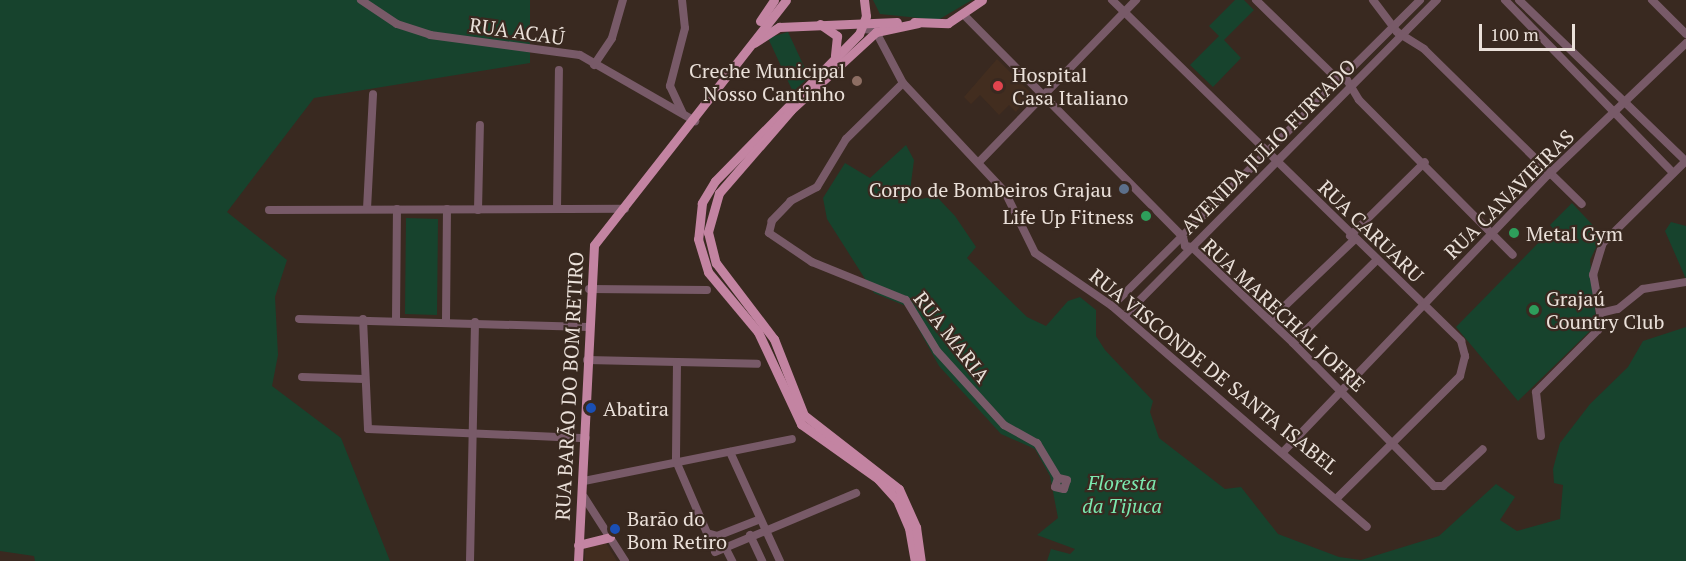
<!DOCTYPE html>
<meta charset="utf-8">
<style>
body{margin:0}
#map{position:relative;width:1686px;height:561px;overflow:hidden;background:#392920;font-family:"PT Serif",serif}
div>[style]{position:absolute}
.built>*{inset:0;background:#422d1f}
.green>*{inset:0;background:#17432d}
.minor>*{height:8px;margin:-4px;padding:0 4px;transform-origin:4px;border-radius:4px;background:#785a68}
.major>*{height:9px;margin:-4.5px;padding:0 4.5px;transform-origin:4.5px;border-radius:4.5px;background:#c384a2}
.dots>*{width:16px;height:16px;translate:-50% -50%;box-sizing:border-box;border:3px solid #392920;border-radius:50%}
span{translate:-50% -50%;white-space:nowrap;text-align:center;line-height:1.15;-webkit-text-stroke:4.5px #392920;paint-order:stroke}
.street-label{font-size:20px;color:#eae0d9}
.poi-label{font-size:20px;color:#eae0d9}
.right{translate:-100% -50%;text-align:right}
.left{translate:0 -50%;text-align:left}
.park-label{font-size:20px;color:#7be8af;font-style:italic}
.scale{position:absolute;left:1479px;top:24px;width:96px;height:27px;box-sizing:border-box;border:3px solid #eae0d9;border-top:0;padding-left:8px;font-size:18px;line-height:21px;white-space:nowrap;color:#eae0d9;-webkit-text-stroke:4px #392920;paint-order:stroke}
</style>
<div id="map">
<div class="built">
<i style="clip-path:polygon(997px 59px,1030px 92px,1016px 112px,1009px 105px,999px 115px,980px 95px,971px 104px,964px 97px)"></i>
<i style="clip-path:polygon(606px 543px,617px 561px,585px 561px,585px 547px)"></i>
</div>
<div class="green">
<i style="clip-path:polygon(0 0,530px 0,530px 63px,314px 98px,227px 212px,287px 260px,275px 297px,278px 355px,272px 386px,341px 438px,390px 561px,35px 561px,34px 556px,0 551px)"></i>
<i style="clip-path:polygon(873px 0,972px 0,938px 20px,880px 14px)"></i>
<i style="clip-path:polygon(1235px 0,1244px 0,1254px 10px,1224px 40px,1241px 58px,1213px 87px,1190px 65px,1219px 36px,1209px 26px)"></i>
<i style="clip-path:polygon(788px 32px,809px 77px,793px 92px,768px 38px)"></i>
<i style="clip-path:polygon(906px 145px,914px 160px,910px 191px,921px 199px,936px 196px,955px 216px,976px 247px,967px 258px,1027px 317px,1046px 326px,1068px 301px,1080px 297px,1096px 310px,1096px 336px,1105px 350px,1153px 401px,1150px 412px,1159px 438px,1225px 489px,1241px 487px,1278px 534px,1339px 557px,1361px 560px,1439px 536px,1496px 484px,1515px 497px,1500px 520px,1517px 531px,1560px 519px,1563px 485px,1554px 483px,1553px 469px,1560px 443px,1590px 404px,1628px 367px,1643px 341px,1686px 327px,1686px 561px,1047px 561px,1051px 549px,1070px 554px,1075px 549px,1037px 535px,1058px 518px,1050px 476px,1035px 449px,1001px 434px,939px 366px,906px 306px,874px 293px,827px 219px,823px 198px,845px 163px,870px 178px)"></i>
<i style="clip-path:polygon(1572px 203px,1602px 235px,1590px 260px,1596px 318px,1591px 330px,1518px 401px,1456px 327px,1546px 235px,1550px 237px,1555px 231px,1550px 225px)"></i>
<i style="clip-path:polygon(406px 218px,438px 219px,437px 315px,405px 314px)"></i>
<i style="clip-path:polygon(1671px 222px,1686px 226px,1686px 279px,1665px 231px)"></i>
</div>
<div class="minor">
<i style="left:361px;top:0;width:43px;rotate:33.7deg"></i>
<i style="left:397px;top:24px;width:35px;rotate:18deg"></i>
<i style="left:430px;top:35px;width:151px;rotate:7.6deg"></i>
<i style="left:580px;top:55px;width:133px;rotate:29.9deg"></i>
<i style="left:682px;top:0;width:28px;rotate:84deg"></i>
<i style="left:685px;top:28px;width:60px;rotate:104.5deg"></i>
<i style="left:670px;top:86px;width:29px;rotate:65deg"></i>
<i style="left:1112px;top:0;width:488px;rotate:44.3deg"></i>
<i style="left:1461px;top:341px;width:16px;rotate:75deg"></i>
<i style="left:1465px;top:356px;width:21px;rotate:104deg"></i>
<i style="left:1460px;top:376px;width:172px;rotate:135.2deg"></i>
<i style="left:1256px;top:0;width:106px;rotate:44.2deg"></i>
<i style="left:1332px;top:74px;width:16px;rotate:22deg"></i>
<i style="left:1347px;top:80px;width:23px;rotate:59deg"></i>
<i style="left:1359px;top:100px;width:218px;rotate:45.2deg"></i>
<i style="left:1373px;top:0;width:40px;rotate:53deg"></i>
<i style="left:1397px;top:32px;width:32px;rotate:32deg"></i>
<i style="left:1424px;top:49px;width:221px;rotate:44.5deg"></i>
<i style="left:1505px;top:0;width:241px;rotate:45.8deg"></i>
<i style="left:1519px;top:0;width:232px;rotate:44deg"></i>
<i style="left:1652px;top:0;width:48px;rotate:45deg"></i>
<i style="left:963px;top:14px;width:313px;rotate:45.4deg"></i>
<i style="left:1183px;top:237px;width:9px;rotate:77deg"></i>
<i style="left:1185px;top:246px;width:7px;rotate:8deg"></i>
<i style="left:1192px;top:247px;width:139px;rotate:43.5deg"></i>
<i style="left:1293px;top:343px;width:201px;rotate:45.4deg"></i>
<i style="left:1434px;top:486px;width:9px"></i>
<i style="left:1443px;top:486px;width:54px;rotate:-42.8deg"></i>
<i style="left:862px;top:29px;width:13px;rotate:4deg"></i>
<i style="left:875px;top:30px;width:60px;rotate:62.2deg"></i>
<i style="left:903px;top:83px;width:149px;rotate:46.9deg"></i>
<i style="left:1005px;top:192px;width:68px;rotate:63.8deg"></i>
<i style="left:1035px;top:253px;width:93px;rotate:34.5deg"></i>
<i style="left:1112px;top:306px;width:337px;rotate:40.9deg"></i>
<i style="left:594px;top:65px;width:32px;rotate:-56deg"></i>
<i style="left:612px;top:38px;width:40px;rotate:-74deg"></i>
<i style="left:903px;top:83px;width:80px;rotate:135.5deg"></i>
<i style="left:846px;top:139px;width:56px;rotate:121.1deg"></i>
<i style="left:817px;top:187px;width:30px;rotate:152deg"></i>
<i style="left:791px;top:201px;width:28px;rotate:134deg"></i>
<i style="left:772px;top:221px;width:12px;rotate:104deg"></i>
<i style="left:769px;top:233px;width:52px;rotate:34deg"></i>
<i style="left:812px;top:262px;width:101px;rotate:22deg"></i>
<i style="left:906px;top:300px;width:60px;rotate:58.7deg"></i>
<i style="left:937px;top:351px;width:100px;rotate:47.8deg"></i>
<i style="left:1004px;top:425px;width:38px;rotate:29deg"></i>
<i style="left:1037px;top:443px;width:41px;rotate:59deg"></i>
<i style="left:1058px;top:478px;width:9px;rotate:108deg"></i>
<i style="left:1055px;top:487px;width:9px;rotate:13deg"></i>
<i style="left:1064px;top:489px;width:9px;rotate:-72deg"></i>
<i style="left:1067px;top:480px;width:9px;rotate:-167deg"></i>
<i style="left:979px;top:162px;width:226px;rotate:-45.9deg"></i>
<i style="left:367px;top:209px;width:115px;rotate:-87deg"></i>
<i style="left:557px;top:209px;width:139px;rotate:-89.2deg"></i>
<i style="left:269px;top:210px;width:356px;rotate:-0.2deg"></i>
<i style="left:478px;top:210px;width:85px;rotate:-88.7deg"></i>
<i style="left:1350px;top:236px;width:105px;rotate:-44.6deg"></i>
<i style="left:589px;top:289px;width:118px;rotate:0.5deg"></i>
<i style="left:1112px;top:306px;width:434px;rotate:-44.8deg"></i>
<i style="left:1600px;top:313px;width:39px;rotate:-100deg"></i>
<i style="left:1593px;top:275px;width:34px;rotate:-73deg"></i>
<i style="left:1603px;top:243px;width:117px;rotate:-44.7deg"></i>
<i style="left:1124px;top:316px;width:445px;rotate:-45.3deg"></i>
<i style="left:299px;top:319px;width:289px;rotate:1.6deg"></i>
<i style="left:363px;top:319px;width:110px;rotate:87.4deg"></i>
<i style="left:368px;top:429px;width:218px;rotate:2.4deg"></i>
<i style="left:396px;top:320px;width:111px;rotate:-89.5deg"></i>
<i style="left:1270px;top:320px;width:116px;rotate:-43.6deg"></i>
<i style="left:446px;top:321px;width:112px;rotate:-89.5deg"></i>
<i style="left:1293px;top:343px;width:117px;rotate:-44.7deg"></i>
<i style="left:587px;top:360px;width:170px;rotate:1.3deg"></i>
<i style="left:677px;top:362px;width:99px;rotate:90.6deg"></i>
<i style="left:676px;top:461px;width:78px;rotate:66.7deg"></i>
<i style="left:707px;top:533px;width:10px;rotate:17deg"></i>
<i style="left:717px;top:536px;width:44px;rotate:-21.3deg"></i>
<i style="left:302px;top:377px;width:62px;rotate:1.8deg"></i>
<i style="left:1541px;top:436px;width:44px;rotate:-96.5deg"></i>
<i style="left:1536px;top:392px;width:88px;rotate:-45deg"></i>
<i style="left:1598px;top:330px;width:17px;rotate:-83deg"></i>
<i style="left:1600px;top:313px;width:18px;rotate:-13deg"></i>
<i style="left:1618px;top:309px;width:32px;rotate:-39deg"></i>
<i style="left:1643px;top:289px;width:44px;rotate:-9.2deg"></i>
<i style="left:1284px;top:451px;width:382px;rotate:-46.3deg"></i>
<i style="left:1548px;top:175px;width:191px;rotate:-43.7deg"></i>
<i style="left:730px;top:452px;width:120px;rotate:65.4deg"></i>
<i style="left:584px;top:481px;width:212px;rotate:-11.4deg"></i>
<i style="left:584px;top:497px;width:76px;rotate:57.4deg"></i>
<i style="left:750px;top:535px;width:29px;rotate:65deg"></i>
<i style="left:725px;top:547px;width:16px;rotate:63deg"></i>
<i style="left:715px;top:552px;width:153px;rotate:-22.7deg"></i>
<i style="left:470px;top:561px;width:239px;rotate:-88.8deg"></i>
</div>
<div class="major">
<i style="left:864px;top:0;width:16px;rotate:83deg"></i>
<i style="left:866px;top:16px;width:19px;rotate:111deg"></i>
<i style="left:859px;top:34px;width:206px;rotate:134.4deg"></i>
<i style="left:715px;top:181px;width:26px;rotate:121deg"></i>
<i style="left:702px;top:203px;width:36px;rotate:96deg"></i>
<i style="left:698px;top:239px;width:34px;rotate:73deg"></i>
<i style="left:708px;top:272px;width:78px;rotate:50.2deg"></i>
<i style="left:758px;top:332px;width:102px;rotate:64.9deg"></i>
<i style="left:801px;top:424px;width:95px;rotate:35.5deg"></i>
<i style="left:878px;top:479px;width:28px;rotate:48deg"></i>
<i style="left:897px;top:500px;width:30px;rotate:67deg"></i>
<i style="left:909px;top:528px;width:34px;rotate:80deg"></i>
<i style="left:760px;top:21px;width:25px;rotate:-56deg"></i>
<i style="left:914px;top:22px;width:34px;rotate:2deg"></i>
<i style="left:948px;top:23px;width:41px;rotate:-34.1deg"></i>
<i style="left:918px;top:23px;width:43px;rotate:167.9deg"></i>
<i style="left:876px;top:32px;width:115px;rotate:137.5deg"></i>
<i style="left:791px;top:110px;width:110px;rotate:130.9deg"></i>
<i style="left:719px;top:193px;width:41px;rotate:105.8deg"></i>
<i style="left:708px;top:232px;width:32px;rotate:76deg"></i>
<i style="left:716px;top:263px;width:96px;rotate:52.7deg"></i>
<i style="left:774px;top:339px;width:82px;rotate:68.5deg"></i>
<i style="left:804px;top:415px;width:120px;rotate:37.9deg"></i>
<i style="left:899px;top:489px;width:42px;rotate:65.9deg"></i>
<i style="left:916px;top:527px;width:34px;rotate:82deg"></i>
<i style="left:820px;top:24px;width:21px;rotate:35deg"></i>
<i style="left:837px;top:36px;width:20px;rotate:96deg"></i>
<i style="left:754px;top:43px;width:30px;rotate:-33deg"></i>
<i style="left:779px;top:27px;width:118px;rotate:-2.4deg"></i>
<i style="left:578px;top:545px;width:33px;rotate:-14deg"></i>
<i style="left:578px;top:561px;width:316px;rotate:-87.1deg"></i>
<i style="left:594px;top:245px;width:311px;rotate:-51.9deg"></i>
</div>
<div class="dots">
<i style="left:857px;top:81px;background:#8d6e63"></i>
<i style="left:998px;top:86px;background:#e0444e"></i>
<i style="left:1124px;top:189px;background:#5c6f8a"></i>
<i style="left:1146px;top:216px;background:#2e9e5b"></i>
<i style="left:1514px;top:233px;background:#2e9e5b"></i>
<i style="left:1534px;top:310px;background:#2e9e5b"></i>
<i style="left:591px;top:408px;background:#1a4fb4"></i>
<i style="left:615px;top:529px;background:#1a4fb4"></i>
</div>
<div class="street-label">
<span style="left:517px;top:31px;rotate:8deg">RUA ACAÚ</span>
<span style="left:1268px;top:146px;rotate:-45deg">AVENIDA JULIO FURTADO</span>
<span style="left:1509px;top:194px;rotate:-45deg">RUA CANAVIEIRAS</span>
<span style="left:1371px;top:231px;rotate:44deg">RUA CARUARU</span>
<span style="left:1284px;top:315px;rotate:43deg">RUA MARECHAL JOFRE</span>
<span style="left:952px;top:337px;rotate:52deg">RUA MARIA</span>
<span style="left:1214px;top:371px;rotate:39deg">RUA VISCONDE DE SANTA ISABEL</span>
<span style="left:569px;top:386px;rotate:-87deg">RUA BARÃO DO BOM RETIRO</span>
</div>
<div class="poi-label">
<span class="right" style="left:845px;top:82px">Creche Municipal<br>Nosso Cantinho</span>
<span class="left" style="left:1012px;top:86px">Hospital<br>Casa Italiano</span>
<span class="right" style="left:1112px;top:189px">Corpo de Bombeiros Grajau</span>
<span class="right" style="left:1134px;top:216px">Life Up Fitness</span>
<span class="left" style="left:1526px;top:233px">Metal Gym</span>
<span class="left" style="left:1546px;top:310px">Grajaú<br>Country Club</span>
<span class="left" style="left:603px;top:408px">Abatira</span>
<span class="left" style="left:627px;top:530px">Barão do<br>Bom Retiro</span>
</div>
<div class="park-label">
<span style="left:1122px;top:494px">Floresta<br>da Tijuca</span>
</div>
<div class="scale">100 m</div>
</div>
